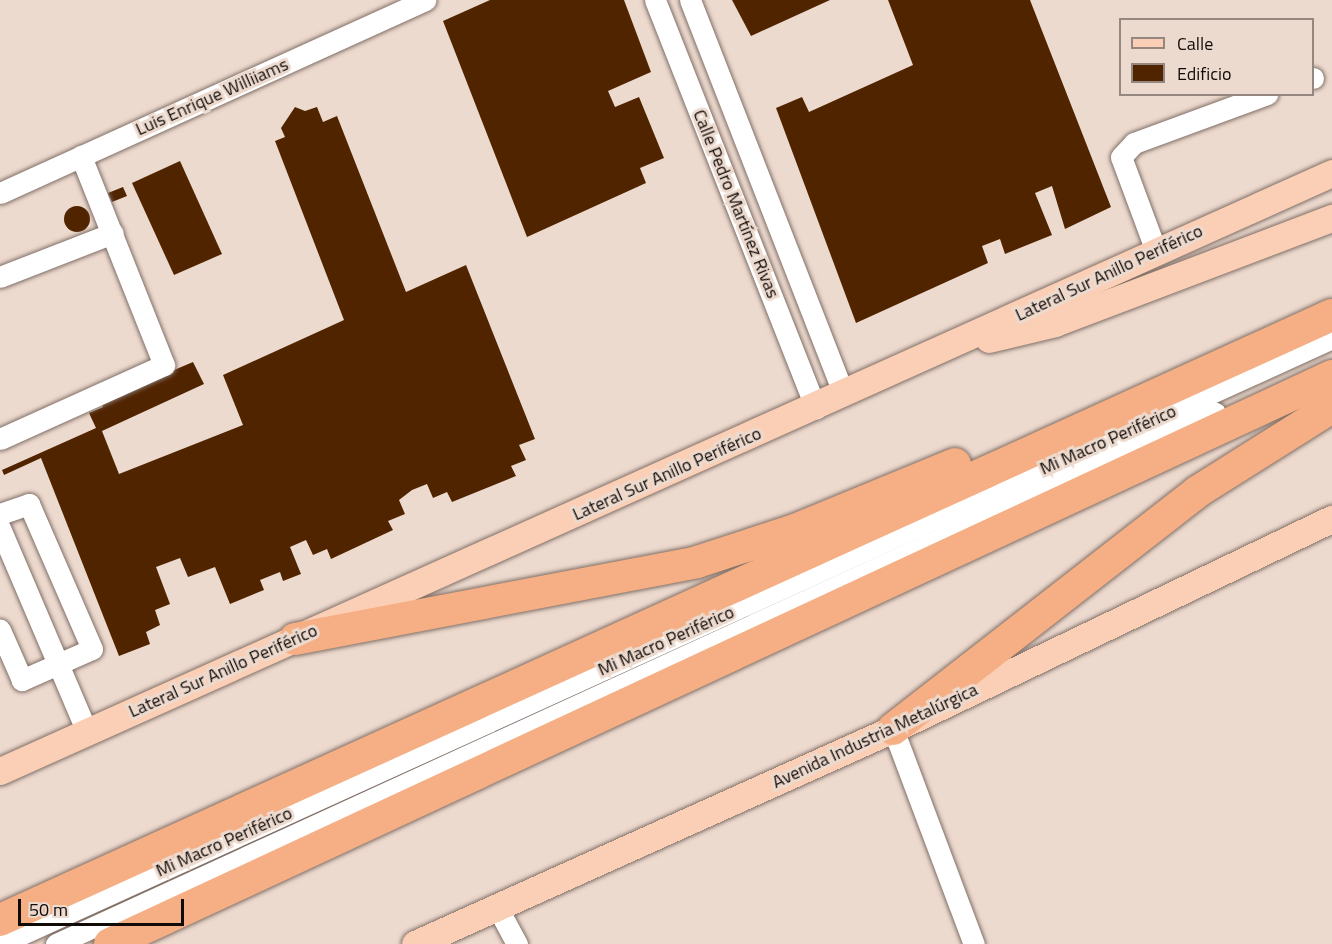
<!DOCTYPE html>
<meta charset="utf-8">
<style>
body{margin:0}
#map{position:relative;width:1332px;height:944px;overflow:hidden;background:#eddacf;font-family:"Titillium Web",sans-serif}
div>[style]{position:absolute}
.building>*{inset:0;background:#512400}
.round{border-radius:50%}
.roads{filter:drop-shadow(0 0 2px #806f66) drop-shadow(0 0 2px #806f66)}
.minor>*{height:21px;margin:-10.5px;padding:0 10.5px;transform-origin:10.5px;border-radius:10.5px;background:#fff}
.major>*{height:27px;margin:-13.5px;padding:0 13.5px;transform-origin:13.5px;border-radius:13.5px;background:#facfb5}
.highway>*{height:32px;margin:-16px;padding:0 16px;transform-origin:16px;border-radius:16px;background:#f6af84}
span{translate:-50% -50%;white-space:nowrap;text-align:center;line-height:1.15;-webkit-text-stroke:6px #eddacf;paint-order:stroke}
.street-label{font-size:18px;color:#110b08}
.legend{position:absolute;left:1119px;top:18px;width:195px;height:78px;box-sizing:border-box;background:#eddacf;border:2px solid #95877f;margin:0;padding:8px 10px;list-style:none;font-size:18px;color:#110b08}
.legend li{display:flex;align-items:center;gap:12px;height:30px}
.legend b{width:30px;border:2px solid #95877f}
.scale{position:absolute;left:18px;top:899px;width:166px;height:27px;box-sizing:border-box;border:3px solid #110b08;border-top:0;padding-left:8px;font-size:18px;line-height:21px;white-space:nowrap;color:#110b08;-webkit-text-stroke:4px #eddacf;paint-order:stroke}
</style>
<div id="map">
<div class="building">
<i style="clip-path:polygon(490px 0,624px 0,651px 72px,608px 91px,615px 107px,639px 97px,664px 158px,640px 168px,646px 183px,527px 237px,443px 21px)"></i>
<i style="clip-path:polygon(732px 0,830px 0,751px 36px)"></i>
<i style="clip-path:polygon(888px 0,1030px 0,1111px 207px,1065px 229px,1052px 186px,1035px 193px,1052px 235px,1005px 254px,1000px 239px,982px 246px,988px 263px,856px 323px,776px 108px,802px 97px,809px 112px,913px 65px)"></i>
<i style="clip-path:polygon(295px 107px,305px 111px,317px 107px,323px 122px,337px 116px,406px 292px,466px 265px,535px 439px,519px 445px,526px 460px,511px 466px,516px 476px,452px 502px,447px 492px,433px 498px,427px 484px,412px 490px,399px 500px,405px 514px,388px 521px,393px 530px,331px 559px,327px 549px,313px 555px,306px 540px,290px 547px,301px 574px,283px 581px,280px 572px,260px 580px,264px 590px,230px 604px,215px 567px,188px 577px,180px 558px,156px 567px,170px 604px,155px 610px,160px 625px,146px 632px,150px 644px,119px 656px,41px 458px,4px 475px,2px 470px,96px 428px,89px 413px,103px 407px,101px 401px,193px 362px,204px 384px,102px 431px,119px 474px,243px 425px,223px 375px,344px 320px,275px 141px,285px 137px,281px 128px)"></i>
<i style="clip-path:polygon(180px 161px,222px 254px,174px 275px,132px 183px)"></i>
<i style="clip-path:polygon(123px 187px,127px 196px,112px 202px,108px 193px)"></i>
<i class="round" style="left:64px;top:206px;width:26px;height:26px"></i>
</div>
<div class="roads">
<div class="minor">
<i style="left:655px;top:0;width:439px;rotate:68.5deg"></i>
<i style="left:690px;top:0;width:424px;rotate:68.7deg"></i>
<i style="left:1312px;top:78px;width:1px"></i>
<i style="left:0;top:193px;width:467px;rotate:-24.4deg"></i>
<i style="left:1156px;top:251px;width:100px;rotate:-110.4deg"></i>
<i style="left:1121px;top:157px;width:19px;rotate:-47deg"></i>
<i style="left:1134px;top:143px;width:142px;rotate:-20.2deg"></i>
<i style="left:0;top:277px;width:121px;rotate:-21.3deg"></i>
<i style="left:0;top:439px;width:180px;rotate:-24.3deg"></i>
<i style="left:164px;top:365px;width:225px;rotate:-111.7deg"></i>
<i style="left:0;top:514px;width:31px;rotate:-19deg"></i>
<i style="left:29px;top:504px;width:158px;rotate:66.5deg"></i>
<i style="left:92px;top:649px;width:77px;rotate:156.1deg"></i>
<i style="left:22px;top:680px;width:55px;rotate:-113.7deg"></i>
<i style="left:0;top:528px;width:222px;rotate:66.9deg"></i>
<i style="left:893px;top:729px;width:230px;rotate:69.4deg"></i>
<i style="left:497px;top:907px;width:42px;rotate:61.6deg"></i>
<i style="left:0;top:944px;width:1463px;rotate:-24.46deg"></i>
<i style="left:56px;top:944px;width:1275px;rotate:-24.62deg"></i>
</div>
<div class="major">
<i style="left:989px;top:339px;width:68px;rotate:-13.6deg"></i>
<i style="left:1055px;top:323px;width:296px;rotate:-20.8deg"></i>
<i style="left:0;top:771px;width:1460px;rotate:-24.18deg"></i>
<i style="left:415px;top:944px;width:524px;rotate:-24.22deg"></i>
<i style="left:893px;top:729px;width:487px;rotate:-25.6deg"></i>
</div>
<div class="highway">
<i style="left:295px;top:639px;width:409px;rotate:-10.8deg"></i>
<i style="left:697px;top:562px;width:103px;rotate:-18.1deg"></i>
<i style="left:795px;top:530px;width:173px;rotate:-22.4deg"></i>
<i style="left:893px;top:729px;width:385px;rotate:-37.9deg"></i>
<i style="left:1197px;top:492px;width:160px;rotate:-32.2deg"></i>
<i style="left:0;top:920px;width:1463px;rotate:-24.43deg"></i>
<i style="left:110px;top:944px;width:1348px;rotate:-24.93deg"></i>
</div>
</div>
<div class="street-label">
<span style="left:212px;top:97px;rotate:-24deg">Luis Enrique Williiams</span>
<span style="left:736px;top:204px;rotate:68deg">Calle Pedro Martínez Rivas</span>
<span style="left:1109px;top:273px;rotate:-25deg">Lateral Sur Anillo Periférico</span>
<span style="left:1108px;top:440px;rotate:-24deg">Mi Macro Periférico</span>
<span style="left:667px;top:474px;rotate:-24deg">Lateral Sur Anillo Periférico</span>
<span style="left:666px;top:641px;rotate:-24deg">Mi Macro Periférico</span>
<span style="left:223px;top:671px;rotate:-24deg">Lateral Sur Anillo Periférico</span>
<span style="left:875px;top:736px;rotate:-25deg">Avenida Industria Metalúrgica</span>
<span style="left:224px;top:842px;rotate:-24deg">Mi Macro Periférico</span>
</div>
<ul class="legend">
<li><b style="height:8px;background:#facfb5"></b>Calle</li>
<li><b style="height:16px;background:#512400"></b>Edificio</li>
</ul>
<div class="scale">50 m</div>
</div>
